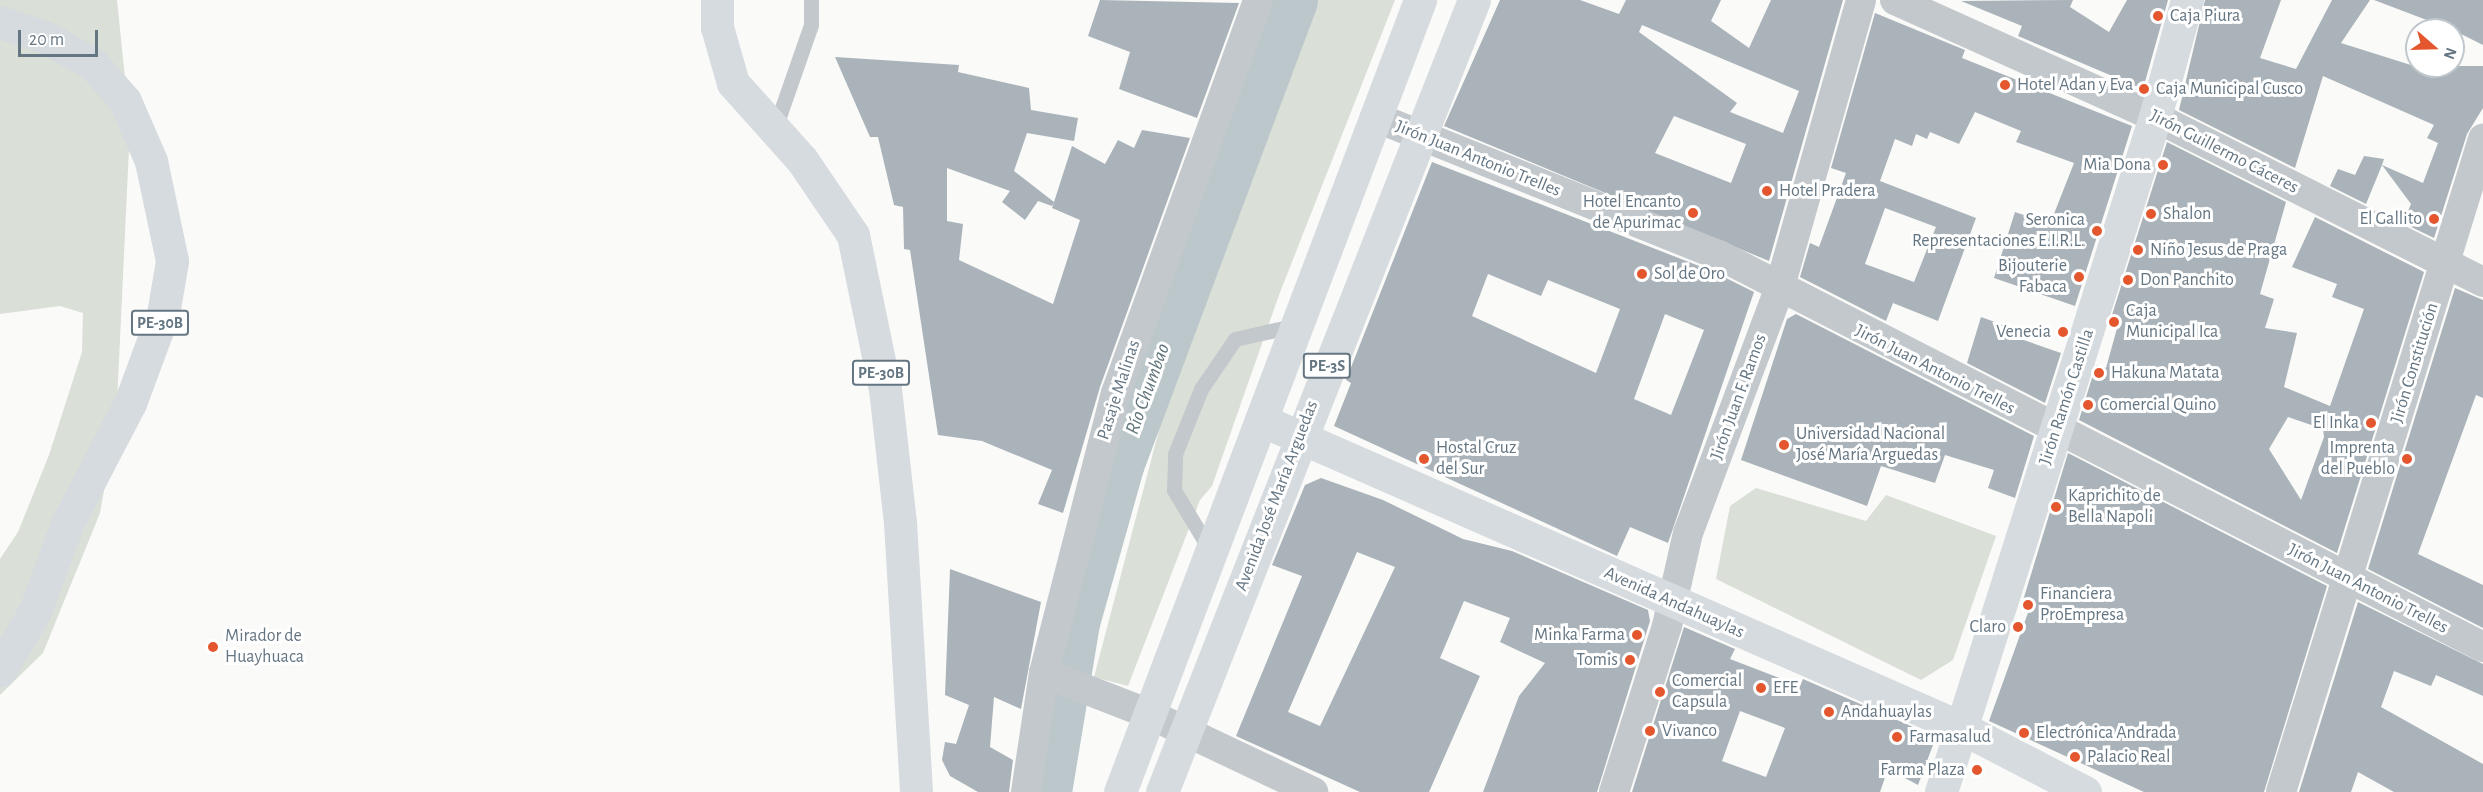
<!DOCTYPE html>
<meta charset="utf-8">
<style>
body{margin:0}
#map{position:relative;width:2483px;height:792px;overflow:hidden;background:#fafaf8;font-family:"Alegreya Sans",sans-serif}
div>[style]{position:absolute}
.green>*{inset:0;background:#dadfd7}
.river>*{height:48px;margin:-24px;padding:0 24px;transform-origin:24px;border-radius:24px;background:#bbc7cb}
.building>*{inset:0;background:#aab3b9}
.lane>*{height:15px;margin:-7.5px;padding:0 7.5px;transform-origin:7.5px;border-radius:7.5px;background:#c3c8cc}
.street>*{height:30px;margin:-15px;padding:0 15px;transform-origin:15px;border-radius:15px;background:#c3c8cc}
.secondary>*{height:33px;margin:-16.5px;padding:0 16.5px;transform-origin:16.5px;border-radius:16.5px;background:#d6dbdf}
.highway>*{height:33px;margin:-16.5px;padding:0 16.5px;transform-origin:16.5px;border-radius:16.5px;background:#d6dbdf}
.dots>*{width:16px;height:16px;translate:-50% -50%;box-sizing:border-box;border:3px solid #fff;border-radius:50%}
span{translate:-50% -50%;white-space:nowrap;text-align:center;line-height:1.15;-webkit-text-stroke:6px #fff;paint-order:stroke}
.shield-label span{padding:2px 4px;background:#fff;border:2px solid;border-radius:4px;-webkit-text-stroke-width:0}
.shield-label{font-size:16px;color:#657683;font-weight:700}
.poi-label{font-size:18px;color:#657683}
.left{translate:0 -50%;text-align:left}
.right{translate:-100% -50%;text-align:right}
.street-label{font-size:18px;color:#657683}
.water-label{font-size:20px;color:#60757c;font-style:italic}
.north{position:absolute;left:2405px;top:18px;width:60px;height:60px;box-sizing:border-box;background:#fff;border:2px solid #c1c8cd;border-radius:50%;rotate:110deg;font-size:16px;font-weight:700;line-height:24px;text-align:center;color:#657683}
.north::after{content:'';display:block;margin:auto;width:21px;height:27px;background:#e4572e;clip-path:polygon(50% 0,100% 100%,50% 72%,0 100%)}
.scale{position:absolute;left:18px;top:30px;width:80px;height:27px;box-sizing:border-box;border:3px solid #657683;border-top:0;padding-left:8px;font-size:18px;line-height:21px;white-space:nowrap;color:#657683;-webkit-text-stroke:4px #fff;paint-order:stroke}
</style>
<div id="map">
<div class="green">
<i style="clip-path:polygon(0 0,117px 0,130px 127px,116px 424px,100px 513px,43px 653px,0 695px,0 559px,18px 532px,49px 455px,82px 352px,83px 313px,60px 306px,0 314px)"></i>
<i style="clip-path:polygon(1314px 0,1395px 0,1279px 295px,1212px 486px,1200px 500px,1128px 686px,1094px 677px,1173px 377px)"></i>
<i style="clip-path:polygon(1756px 488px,1866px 521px,1886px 495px,1996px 536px,1953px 660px,1921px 680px,1716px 579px,1730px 506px)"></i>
</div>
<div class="river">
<i style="left:1048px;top:792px;width:171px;rotate:-80.6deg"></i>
<i style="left:1076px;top:623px;width:163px;rotate:-74.3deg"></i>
<i style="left:1120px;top:466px;width:497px;rotate:-69.5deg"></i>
</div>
<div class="building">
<i style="clip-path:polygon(1100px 0,1239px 3px,1197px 118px,1119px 89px,1130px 52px,1088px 36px)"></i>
<i style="clip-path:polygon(evenodd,1500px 0,1580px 0,1619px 14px,1626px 0,1721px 0,1711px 21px,1749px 48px,1771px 0,1843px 0,1769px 261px,1444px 126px,1500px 0,1642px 25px,1799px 91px,1783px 133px,1730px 112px,1737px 103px,1639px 32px,1642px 25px,1500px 0,1674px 116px,1746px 144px,1731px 183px,1655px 153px,1674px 116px)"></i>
<i style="clip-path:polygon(2073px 0,2070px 7px,2109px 32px,2127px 0,2168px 0,2143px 89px,2018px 36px,2022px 26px,1961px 1px)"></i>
<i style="clip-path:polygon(2205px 0,2281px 0,2260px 58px,2296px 69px,2332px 0,2370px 0,2341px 43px,2414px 66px,2483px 66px,2483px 108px,2467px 134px,2434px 238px,2403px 223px,2411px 204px,2382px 165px,2366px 204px,2330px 186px,2338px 169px,2355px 175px,2364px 156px,2384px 159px,2382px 165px,2423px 183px,2438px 143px,2427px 138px,2434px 125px,2323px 76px,2295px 168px,2179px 110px)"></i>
<i style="clip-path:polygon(2374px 0,2483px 0,2483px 45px,2453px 30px)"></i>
<i style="clip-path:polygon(evenodd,1875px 13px,1965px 50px,1962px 58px,2132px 126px,2075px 306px,1994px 278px,2015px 212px,2050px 224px,2074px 163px,2016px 142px,2021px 131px,1975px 112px,1959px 144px,1930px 132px,1927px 139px,1916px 134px,1912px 146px,1895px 139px,1880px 181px,1976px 218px,1938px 321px,1893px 303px,1886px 321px,1800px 277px,1810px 243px,1819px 247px,1846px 173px,1831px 168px,1875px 13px,1885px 208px,1936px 227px,1914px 282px,1865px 264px,1885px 208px)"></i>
<i style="clip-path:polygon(evenodd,835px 57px,959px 65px,958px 72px,1029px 88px,1031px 110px,1078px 118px,1074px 141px,1027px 133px,1014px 171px,1054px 202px,1072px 146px,1105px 164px,1118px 140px,1134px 148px,1142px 130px,1190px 138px,1100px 387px,1063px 513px,1038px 504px,1052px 470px,982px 441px,938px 435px,910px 250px,904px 249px,903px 207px,894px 205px,878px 137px,870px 137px,835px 57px,947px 168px,1010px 191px,1002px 202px,1025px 220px,1038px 201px,1052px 206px,1054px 202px,1052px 208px,1080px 220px,1053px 304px,959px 260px,963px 224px,947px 221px,947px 168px)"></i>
<i style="clip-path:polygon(evenodd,2167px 142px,2286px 202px,2260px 294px,2274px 299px,2265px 328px,2297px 333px,2284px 387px,2330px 406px,2364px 309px,2332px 297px,2337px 284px,2292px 267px,2315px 217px,2424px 272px,2337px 553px,2079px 420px,2096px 365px,2106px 368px,2119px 321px,2111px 318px,2167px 142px,2288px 417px,2323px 429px,2324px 437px,2301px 500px,2269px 449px,2288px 417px)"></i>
<i style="clip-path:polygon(evenodd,1432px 162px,1712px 271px,1754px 292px,1668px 543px,1630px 527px,1617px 556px,1334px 426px,1351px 383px,1346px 380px,1432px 162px,1488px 274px,1541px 296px,1548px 280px,1620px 309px,1596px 373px,1472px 316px,1488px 274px,1432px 162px,1665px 314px,1704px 330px,1671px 415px,1634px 399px,1665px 314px)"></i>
<i style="clip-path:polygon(2455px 288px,2483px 300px,2483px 398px,2476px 395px,2418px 554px,2483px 585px,2483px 628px,2368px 569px)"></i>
<i style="clip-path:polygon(1796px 314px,2034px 436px,2015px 498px,1988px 488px,1994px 470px,1945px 455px,1935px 483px,1881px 466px,1867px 506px,1741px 460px,1787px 319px)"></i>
<i style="clip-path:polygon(1981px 317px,2017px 330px,2015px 337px,2061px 353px,2045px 403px,1967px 363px)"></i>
<i style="clip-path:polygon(2068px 453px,2327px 586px,2264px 792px,2144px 792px,1989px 721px,2029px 610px,2021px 607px)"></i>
<i style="clip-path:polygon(evenodd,1321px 478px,1383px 500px,1463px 539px,1512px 551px,1648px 610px,1650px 621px,1597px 792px,1483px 792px,1519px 696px,1545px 663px,1500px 642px,1510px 618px,1464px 601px,1440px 658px,1480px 676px,1429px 792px,1360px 792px,1236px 736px,1302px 576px,1272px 565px,1305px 485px,1321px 478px,1357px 552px,1395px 567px,1320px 726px,1288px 712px,1357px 552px)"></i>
<i style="clip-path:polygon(950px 569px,1041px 602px,1021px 709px,994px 697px,990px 747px,1013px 760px,1009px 792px,978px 792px,950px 776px,942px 760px,945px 742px,956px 744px,969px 705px,945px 695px)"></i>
<i style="clip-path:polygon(2358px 602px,2483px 664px,2483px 696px,2436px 675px,2431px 686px,2394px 671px,2381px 707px,2483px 764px,2483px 792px,2394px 792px,2358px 772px,2351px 792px,2299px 792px)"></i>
<i style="clip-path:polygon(evenodd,1684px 627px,1735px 649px,1730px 659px,1800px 686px,1803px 679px,1936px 737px,1918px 785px,1888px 769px,1880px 792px,1632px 792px,1684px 627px,1740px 711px,1785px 728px,1766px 777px,1722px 761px,1740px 711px)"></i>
</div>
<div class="lane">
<i style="left:774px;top:131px;width:112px;rotate:-70.8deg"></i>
<i style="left:811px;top:25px;width:25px;rotate:-90deg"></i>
<i style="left:1210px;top:550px;width:70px;rotate:-121deg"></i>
<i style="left:1174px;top:490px;width:36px;rotate:-88deg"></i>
<i style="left:1175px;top:454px;width:70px;rotate:-68.2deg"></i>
<i style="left:1201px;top:389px;width:60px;rotate:-55.8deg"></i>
<i style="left:1235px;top:339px;width:64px;rotate:-12.7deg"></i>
</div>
<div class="street">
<i style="left:1895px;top:0;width:285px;rotate:24.2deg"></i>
<i style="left:2155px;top:117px;width:367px;rotate:26.7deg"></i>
<i style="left:1375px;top:117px;width:371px;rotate:21.9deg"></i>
<i style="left:1719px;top:255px;width:859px;rotate:27.16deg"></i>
<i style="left:1044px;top:673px;width:113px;rotate:21.3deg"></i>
<i style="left:1149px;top:714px;width:182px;rotate:25.4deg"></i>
<i style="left:1026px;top:792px;width:120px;rotate:-81.4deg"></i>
<i style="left:1044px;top:673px;width:289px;rotate:-75.6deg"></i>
<i style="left:1116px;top:393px;width:418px;rotate:-70.1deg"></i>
<i style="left:1614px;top:792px;width:174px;rotate:-72.3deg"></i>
<i style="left:1667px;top:626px;width:95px;rotate:-77.3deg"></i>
<i style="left:1688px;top:533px;width:259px;rotate:-69.5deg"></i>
<i style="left:1779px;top:290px;width:301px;rotate:-74.2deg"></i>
<i style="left:2281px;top:792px;width:684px;rotate:-72.81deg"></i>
</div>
<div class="secondary">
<i style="left:1261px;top:420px;width:763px;rotate:23.71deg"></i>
<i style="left:1960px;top:727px;width:141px;rotate:27.5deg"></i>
<i style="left:1941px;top:792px;width:708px;rotate:-72.41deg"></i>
<i style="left:2155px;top:117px;width:121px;rotate:-74.7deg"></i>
</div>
<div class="highway">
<i style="left:717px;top:0;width:27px;rotate:90deg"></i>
<i style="left:717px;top:27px;width:58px;rotate:74.1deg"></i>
<i style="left:733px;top:83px;width:103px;rotate:48.1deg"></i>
<i style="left:802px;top:160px;width:91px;rotate:55.8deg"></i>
<i style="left:853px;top:235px;width:157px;rotate:78.3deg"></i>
<i style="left:885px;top:389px;width:134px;rotate:83.6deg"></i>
<i style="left:900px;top:522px;width:270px;rotate:86.6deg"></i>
<i style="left:0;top:22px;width:47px;rotate:18.4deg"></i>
<i style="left:45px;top:37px;width:55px;rotate:29.4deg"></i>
<i style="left:93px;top:64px;width:49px;rotate:49.1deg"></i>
<i style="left:125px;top:101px;width:65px;rotate:66.6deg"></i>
<i style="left:151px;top:161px;width:102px;rotate:78.1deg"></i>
<i style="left:172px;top:261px;width:54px;rotate:99.6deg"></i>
<i style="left:163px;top:314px;width:95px;rotate:110.3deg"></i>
<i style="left:130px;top:403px;width:136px;rotate:117.5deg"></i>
<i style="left:67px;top:524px;width:93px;rotate:110.2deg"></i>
<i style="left:35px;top:611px;width:69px;rotate:120.7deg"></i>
<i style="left:1120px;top:792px;width:847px;rotate:-69.25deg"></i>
<i style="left:1162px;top:792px;width:851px;rotate:-68.5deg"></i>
</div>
<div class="dots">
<i style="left:2158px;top:16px;background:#e4572e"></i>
<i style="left:2005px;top:85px;background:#e4572e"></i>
<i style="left:2144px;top:89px;background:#e4572e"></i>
<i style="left:2163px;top:165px;background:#e4572e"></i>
<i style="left:1767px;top:191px;background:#e4572e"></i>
<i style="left:1693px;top:213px;background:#e4572e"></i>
<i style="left:2151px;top:214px;background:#e4572e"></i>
<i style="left:2434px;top:219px;background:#e4572e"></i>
<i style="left:2097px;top:231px;background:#e4572e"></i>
<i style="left:2138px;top:250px;background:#e4572e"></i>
<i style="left:1642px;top:274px;background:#e4572e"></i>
<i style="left:2079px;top:277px;background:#e4572e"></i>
<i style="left:2128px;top:280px;background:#e4572e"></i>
<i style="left:2114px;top:322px;background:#e4572e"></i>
<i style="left:2063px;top:332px;background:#e4572e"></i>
<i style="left:2099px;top:373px;background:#e4572e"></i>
<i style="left:2088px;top:405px;background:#e4572e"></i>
<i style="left:2371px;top:423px;background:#e4572e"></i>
<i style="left:1784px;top:445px;background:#e4572e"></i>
<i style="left:1424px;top:459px;background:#e4572e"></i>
<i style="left:2407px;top:459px;background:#e4572e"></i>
<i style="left:2056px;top:507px;background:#e4572e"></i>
<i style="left:2028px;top:605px;background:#e4572e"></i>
<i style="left:2018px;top:627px;background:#e4572e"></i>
<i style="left:1637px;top:635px;background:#e4572e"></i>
<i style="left:213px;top:647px;background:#e4572e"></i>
<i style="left:1630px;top:660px;background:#e4572e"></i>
<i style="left:1761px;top:688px;background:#e4572e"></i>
<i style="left:1660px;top:692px;background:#e4572e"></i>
<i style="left:1829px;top:712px;background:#e4572e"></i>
<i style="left:1650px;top:731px;background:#e4572e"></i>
<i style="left:2024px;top:733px;background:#e4572e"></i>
<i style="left:1897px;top:737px;background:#e4572e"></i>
<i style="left:2075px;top:757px;background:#e4572e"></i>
<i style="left:1977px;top:770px;background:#e4572e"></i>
</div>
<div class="shield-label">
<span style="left:160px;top:323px">PE-30B</span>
<span style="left:1327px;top:366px">PE-3S</span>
<span style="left:881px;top:373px">PE-30B</span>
</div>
<div class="poi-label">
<span class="left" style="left:2170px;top:16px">Caja Piura</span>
<span class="left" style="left:2017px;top:85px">Hotel Adan y Eva</span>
<span class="left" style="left:2156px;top:89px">Caja Municipal Cusco</span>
<span class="right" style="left:2151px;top:165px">Mia Dona</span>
<span class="left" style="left:1779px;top:191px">Hotel Pradera</span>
<span class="right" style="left:1681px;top:213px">Hotel Encanto<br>de Apurimac</span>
<span class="left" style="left:2163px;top:214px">Shalon</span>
<span class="right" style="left:2422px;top:219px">El Gallito</span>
<span class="right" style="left:2085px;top:231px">Seronica<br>Representaciones E.I.R.L.</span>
<span class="left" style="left:2150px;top:250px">Niño Jesus de Praga</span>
<span class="right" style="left:2067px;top:277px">Bijouterie<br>Fabaca</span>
<span class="left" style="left:1654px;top:274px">Sol de Oro</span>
<span class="left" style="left:2140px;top:280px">Don Panchito</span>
<span class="left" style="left:2126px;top:322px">Caja<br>Municipal Ica</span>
<span class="right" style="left:2051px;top:332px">Venecia</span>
<span class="left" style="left:2111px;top:373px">Hakuna Matata</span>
<span class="left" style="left:2100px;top:405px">Comercial Quino</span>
<span class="right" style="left:2359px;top:423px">El Inka</span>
<span class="left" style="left:1796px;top:445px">Universidad Nacional<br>José María Arguedas</span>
<span class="left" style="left:1436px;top:459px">Hostal Cruz<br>del Sur</span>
<span class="right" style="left:2395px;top:459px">Imprenta<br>del Pueblo</span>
<span class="left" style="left:2068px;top:507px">Kaprichito de<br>Bella Napoli</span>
<span class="left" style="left:2040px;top:605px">Financiera<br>ProEmpresa</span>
<span class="right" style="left:2006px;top:627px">Claro</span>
<span class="right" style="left:1625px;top:635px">Minka Farma</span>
<span class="left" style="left:225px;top:647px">Mirador de<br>Huayhuaca</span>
<span class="right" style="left:1618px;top:660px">Tomis</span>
<span class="left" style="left:1672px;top:692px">Comercial<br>Capsula</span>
<span class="left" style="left:1773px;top:688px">EFE</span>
<span class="left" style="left:1841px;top:712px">Andahuaylas</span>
<span class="left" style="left:1662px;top:731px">Vivanco</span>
<span class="left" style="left:2036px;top:733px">Electrónica Andrada</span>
<span class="left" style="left:1909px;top:737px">Farmasalud</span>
<span class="left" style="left:2087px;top:757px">Palacio Real</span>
<span class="right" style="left:1965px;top:770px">Farma Plaza</span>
</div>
<div class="street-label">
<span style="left:2224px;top:152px;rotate:27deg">Jirón Guillermo Cáceres</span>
<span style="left:1478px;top:159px;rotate:22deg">Jirón Juan Antonio Trelles</span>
<span style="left:2415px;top:363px;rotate:-73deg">Jirón Constitución</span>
<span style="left:1935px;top:370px;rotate:27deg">Jirón Juan Antonio Trelles</span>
<span style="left:1119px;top:390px;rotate:-72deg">Pasaje Malinas</span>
<span style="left:1739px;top:397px;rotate:-70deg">Jirón Juan F. Ramos</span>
<span style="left:2067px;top:397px;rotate:-72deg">Jirón Ramón Castilla</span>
<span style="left:1277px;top:496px;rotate:-69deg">Avenida José María Arguedas</span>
<span style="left:2368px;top:589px;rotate:27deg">Jirón Juan Antonio Trelles</span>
<span style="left:1674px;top:603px;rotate:24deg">Avenida Andahuaylas</span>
</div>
<div class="water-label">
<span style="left:1148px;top:389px;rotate:-70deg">Río Chumbao</span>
</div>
<div class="north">N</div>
<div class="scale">20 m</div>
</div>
